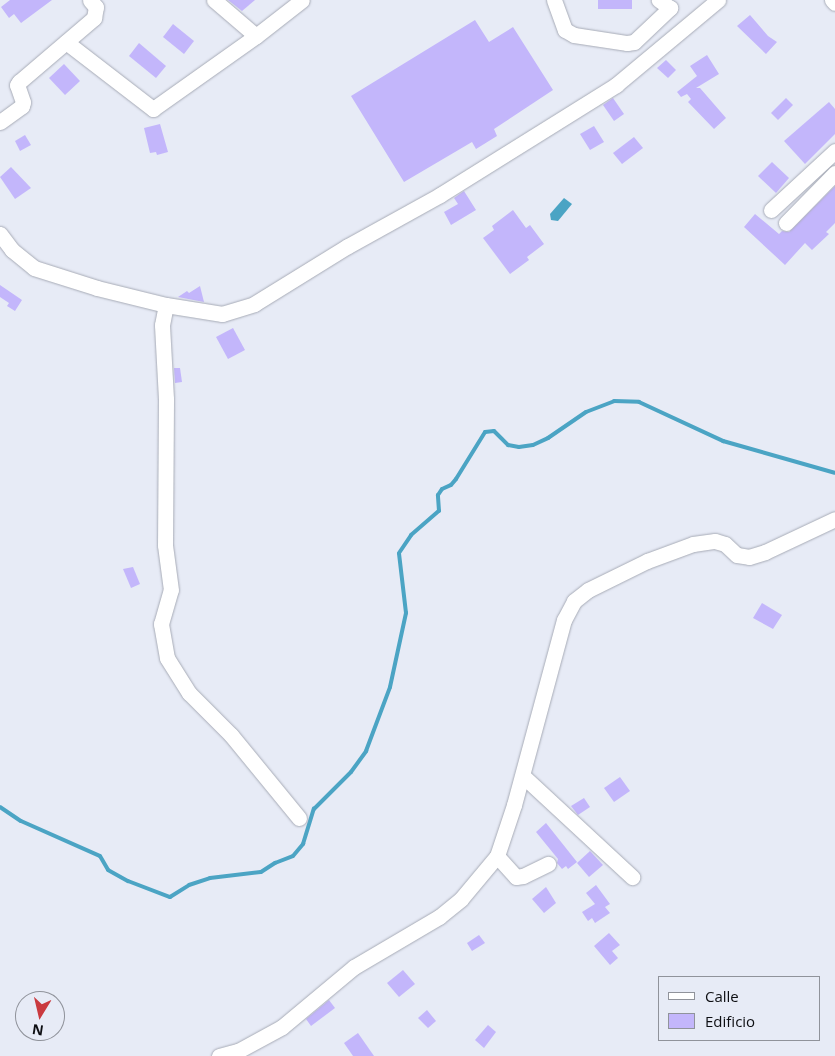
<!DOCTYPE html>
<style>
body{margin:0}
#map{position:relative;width:835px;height:1056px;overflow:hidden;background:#e7ebf6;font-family:"Open Sans",sans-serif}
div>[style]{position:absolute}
.water>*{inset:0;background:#4ba4c4}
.stream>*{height:4px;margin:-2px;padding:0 2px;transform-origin:2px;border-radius:2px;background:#4ba4c4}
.building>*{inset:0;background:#c3b6fb}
.roads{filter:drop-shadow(0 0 1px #a7abb6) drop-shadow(0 0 1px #a7abb6)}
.minor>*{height:15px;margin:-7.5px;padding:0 7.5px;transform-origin:7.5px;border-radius:7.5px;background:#fff}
span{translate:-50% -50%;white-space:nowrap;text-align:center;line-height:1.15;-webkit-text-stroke:4px #e7ebf6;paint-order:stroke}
.legend{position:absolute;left:658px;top:976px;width:162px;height:65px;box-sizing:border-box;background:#e7ebf6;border:1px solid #90939b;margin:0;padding:6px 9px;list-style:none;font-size:15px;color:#0d0e12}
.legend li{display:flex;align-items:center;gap:10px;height:25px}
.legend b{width:25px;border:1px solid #90939b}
.north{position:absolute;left:15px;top:991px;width:50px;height:50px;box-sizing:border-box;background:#e7ebf6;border:1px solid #90939b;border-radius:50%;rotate:189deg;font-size:14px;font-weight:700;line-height:20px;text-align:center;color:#0d0e12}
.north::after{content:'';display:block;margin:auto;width:18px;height:22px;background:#ca3a3f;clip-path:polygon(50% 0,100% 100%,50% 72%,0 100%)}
</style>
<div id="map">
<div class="water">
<i style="clip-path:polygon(564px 198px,572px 204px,558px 221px,551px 220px,550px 214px)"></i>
</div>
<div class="stream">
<i style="left:0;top:807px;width:25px;rotate:34deg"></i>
<i style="left:21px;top:821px;width:86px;rotate:23.9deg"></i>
<i style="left:100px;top:856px;width:16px;rotate:60deg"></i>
<i style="left:108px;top:870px;width:23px;rotate:29deg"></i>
<i style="left:128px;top:881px;width:45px;rotate:20.9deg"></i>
<i style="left:170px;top:897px;width:22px;rotate:-32deg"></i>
<i style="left:189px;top:885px;width:22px;rotate:-18deg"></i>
<i style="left:210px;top:878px;width:51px;rotate:-6.7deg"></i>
<i style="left:261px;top:872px;width:17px;rotate:-33deg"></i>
<i style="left:275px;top:863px;width:19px;rotate:-21deg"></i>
<i style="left:293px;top:856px;width:16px;rotate:-50deg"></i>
<i style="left:303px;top:844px;width:37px;rotate:-73deg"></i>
<i style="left:314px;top:809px;width:52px;rotate:-45deg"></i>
<i style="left:351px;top:772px;width:26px;rotate:-54deg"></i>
<i style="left:366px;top:751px;width:68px;rotate:-69.4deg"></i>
<i style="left:390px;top:687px;width:76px;rotate:-77.8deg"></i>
<i style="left:406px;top:613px;width:60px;rotate:-96.7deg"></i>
<i style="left:399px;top:553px;width:22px;rotate:-56deg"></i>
<i style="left:411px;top:535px;width:37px;rotate:-41deg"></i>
<i style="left:439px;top:511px;width:16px;rotate:-94deg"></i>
<i style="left:438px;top:495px;width:7px;rotate:-56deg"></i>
<i style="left:442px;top:489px;width:10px;rotate:-24deg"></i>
<i style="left:451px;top:485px;width:8px;rotate:-50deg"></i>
<i style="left:456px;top:479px;width:55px;rotate:-58.3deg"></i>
<i style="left:485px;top:432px;width:9px;rotate:-6deg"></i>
<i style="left:494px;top:431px;width:20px;rotate:45deg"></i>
<i style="left:508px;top:445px;width:11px;rotate:10deg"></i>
<i style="left:519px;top:447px;width:14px;rotate:-8deg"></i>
<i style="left:533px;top:445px;width:17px;rotate:-25deg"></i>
<i style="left:548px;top:438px;width:46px;rotate:-34.4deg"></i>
<i style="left:586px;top:412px;width:30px;rotate:-21deg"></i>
<i style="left:614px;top:401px;width:25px;rotate:2deg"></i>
<i style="left:639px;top:402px;width:93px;rotate:24.9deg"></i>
<i style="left:723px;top:441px;width:116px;rotate:15.9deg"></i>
</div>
<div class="building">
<i style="clip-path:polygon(10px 0,52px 0,21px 23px,14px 14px,9px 18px,1px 7px)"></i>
<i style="clip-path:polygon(228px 0,255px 0,242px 11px)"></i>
<i style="clip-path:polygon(598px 0,632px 0,632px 9px,598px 9px)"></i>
<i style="clip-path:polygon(750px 15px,768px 36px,777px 42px,766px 54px,737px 26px)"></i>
<i style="clip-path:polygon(475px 20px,489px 42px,513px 27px,553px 90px,494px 129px,497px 136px,476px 149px,472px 142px,404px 182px,351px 96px)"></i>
<i style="clip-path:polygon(173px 24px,194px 41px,184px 54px,163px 37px)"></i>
<i style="clip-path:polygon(139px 43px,166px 66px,156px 78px,129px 56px)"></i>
<i style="clip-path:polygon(707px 55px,719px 74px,696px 88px,700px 88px,726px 118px,714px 129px,688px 102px,691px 99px,687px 94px,681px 97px,677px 92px,697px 76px,690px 66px)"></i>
<i style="clip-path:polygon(666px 60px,676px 70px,668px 78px,657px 68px)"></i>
<i style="clip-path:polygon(64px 64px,80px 81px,65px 95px,49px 78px)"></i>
<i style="clip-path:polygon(613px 98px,624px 114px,614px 121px,603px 105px)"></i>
<i style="clip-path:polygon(786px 98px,793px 105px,778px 120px,771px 113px)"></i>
<i style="clip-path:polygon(829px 102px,835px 109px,835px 134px,805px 164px,784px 141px)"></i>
<i style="clip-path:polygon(160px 124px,168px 152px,157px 155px,156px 152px,150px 153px,144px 128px)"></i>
<i style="clip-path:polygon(594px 126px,604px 142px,590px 150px,580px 134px)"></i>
<i style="clip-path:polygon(25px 135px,31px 145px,20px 151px,15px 141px)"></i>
<i style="clip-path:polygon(634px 137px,643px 148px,622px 164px,613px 153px)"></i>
<i style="clip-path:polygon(772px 162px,789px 178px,776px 193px,758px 176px)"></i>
<i style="clip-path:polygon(11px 167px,31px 188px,15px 199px,0 177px)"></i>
<i style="clip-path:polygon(835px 186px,835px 223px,826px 232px,829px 234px,812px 250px,805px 243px,785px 265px,744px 227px,755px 214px,779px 234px,782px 231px,789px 232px)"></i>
<i style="clip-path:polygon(464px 191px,476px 210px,451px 225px,444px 212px,458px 204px,454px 198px)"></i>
<i style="clip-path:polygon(513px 210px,526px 228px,530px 225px,544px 244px,527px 257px,529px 260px,510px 274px,483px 238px,494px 230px,492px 226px)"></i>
<i style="clip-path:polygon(0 285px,22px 300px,15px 311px,7px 306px,9px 303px,0 297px)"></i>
<i style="clip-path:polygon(200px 286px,204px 302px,178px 297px,187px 291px,189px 293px)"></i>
<i style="clip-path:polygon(233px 328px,245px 350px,228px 359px,216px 337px)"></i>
<i style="clip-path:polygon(174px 368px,180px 368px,182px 382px,175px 383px)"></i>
<i style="clip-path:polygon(133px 567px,140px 584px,131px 588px,123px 569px)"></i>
<i style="clip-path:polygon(762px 603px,782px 615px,773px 629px,753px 618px)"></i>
<i style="clip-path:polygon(620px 777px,630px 791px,614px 802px,604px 788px)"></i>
<i style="clip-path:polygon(584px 798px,590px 807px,578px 815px,571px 806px)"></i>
<i style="clip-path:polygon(546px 823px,577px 862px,568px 869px,566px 866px,562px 869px,557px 863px,558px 859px,536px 832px)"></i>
<i style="clip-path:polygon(590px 851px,603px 865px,589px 877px,577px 863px)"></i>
<i style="clip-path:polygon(596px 885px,610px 904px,605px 907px,610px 913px,595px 923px,592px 918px,588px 921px,582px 912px,595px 904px,586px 893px)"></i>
<i style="clip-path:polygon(546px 887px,556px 903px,544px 913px,532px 899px)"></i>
<i style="clip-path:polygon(609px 933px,620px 945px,612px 951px,618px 958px,610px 965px,594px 946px)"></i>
<i style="clip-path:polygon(479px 935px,485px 943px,472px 951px,467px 943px)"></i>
<i style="clip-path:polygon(403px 970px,415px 984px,399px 997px,387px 983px)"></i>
<i style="clip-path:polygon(329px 1000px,335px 1008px,311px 1026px,306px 1019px)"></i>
<i style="clip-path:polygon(427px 1010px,436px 1021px,428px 1028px,418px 1018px)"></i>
<i style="clip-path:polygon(488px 1025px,496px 1032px,484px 1048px,475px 1040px)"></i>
<i style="clip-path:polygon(358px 1033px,374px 1056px,353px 1056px,344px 1043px)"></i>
</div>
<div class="roads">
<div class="minor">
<i style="left:214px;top:0;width:55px;rotate:40.6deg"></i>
<i style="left:554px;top:0;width:32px;rotate:70deg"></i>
<i style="left:565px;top:30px;width:10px;rotate:29deg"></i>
<i style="left:574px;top:35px;width:54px;rotate:8.6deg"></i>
<i style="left:627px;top:43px;width:7px;rotate:-8deg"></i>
<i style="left:634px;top:42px;width:50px;rotate:-43.4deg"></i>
<i style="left:670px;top:8px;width:14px;rotate:-144deg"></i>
<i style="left:832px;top:0;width:4px;rotate:45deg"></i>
<i style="left:66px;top:42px;width:110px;rotate:37.6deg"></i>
<i style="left:153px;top:109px;width:126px;rotate:-35.3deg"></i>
<i style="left:256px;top:36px;width:58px;rotate:-38deg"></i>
<i style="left:0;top:122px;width:27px;rotate:-36deg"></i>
<i style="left:22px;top:106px;width:4px;rotate:-76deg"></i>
<i style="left:23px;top:102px;width:18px;rotate:-109deg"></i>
<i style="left:17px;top:85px;width:4px;rotate:-56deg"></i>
<i style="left:19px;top:82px;width:99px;rotate:-40.5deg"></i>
<i style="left:94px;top:18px;width:11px;rotate:-80deg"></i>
<i style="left:96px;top:7px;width:9px;rotate:-131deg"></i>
<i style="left:771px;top:210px;width:87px;rotate:-42.7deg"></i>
<i style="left:786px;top:223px;width:70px;rotate:-45.6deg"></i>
<i style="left:0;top:234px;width:20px;rotate:53deg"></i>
<i style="left:12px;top:250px;width:28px;rotate:39deg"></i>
<i style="left:34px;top:268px;width:66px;rotate:17.6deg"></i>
<i style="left:97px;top:288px;width:71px;rotate:13.8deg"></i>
<i style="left:523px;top:776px;width:149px;rotate:42.8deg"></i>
<i style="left:299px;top:818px;width:107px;rotate:-129.3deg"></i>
<i style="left:231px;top:735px;width:59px;rotate:-135deg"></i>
<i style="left:189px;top:693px;width:41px;rotate:-122.2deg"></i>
<i style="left:167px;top:658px;width:35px;rotate:-100deg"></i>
<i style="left:161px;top:624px;width:35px;rotate:-74deg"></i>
<i style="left:171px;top:590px;width:45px;rotate:-97.6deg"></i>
<i style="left:165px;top:545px;width:146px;rotate:-89.6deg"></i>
<i style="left:166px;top:399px;width:74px;rotate:-93.1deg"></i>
<i style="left:162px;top:325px;width:20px;rotate:-79deg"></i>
<i style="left:166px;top:305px;width:57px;rotate:9.1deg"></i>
<i style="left:222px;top:314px;width:34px;rotate:-17deg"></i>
<i style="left:254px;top:304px;width:110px;rotate:-31.7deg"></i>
<i style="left:348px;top:246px;width:105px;rotate:-29deg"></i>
<i style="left:440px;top:195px;width:208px;rotate:-32deg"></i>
<i style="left:616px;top:85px;width:133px;rotate:-39.8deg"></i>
<i style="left:497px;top:856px;width:28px;rotate:48deg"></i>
<i style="left:516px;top:877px;width:7px;rotate:-8deg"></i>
<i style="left:523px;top:876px;width:28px;rotate:-26deg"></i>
<i style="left:219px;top:1056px;width:20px;rotate:-15deg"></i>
<i style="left:238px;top:1051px;width:50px;rotate:-28.6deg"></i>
<i style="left:282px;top:1027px;width:94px;rotate:-39.8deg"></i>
<i style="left:354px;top:967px;width:99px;rotate:-30.5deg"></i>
<i style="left:439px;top:917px;width:28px;rotate:-39deg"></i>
<i style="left:461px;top:899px;width:56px;rotate:-50.1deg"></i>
<i style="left:497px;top:856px;width:54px;rotate:-71.6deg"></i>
<i style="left:514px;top:805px;width:192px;rotate:-74.9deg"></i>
<i style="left:564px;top:620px;width:21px;rotate:-62deg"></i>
<i style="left:574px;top:601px;width:18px;rotate:-38deg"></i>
<i style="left:588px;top:590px;width:66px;rotate:-26.2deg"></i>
<i style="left:647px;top:561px;width:49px;rotate:-20.3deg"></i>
<i style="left:693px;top:544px;width:22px;rotate:-8deg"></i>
<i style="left:715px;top:541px;width:10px;rotate:17deg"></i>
<i style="left:725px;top:544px;width:16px;rotate:43deg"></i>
<i style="left:737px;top:555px;width:12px;rotate:9deg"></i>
<i style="left:749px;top:557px;width:17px;rotate:-17deg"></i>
<i style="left:765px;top:552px;width:77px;rotate:-25.2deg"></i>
</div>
</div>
<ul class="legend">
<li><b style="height:6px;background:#fff"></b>Calle</li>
<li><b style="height:14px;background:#c3b6fb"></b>Edificio</li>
</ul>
<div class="north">N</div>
</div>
